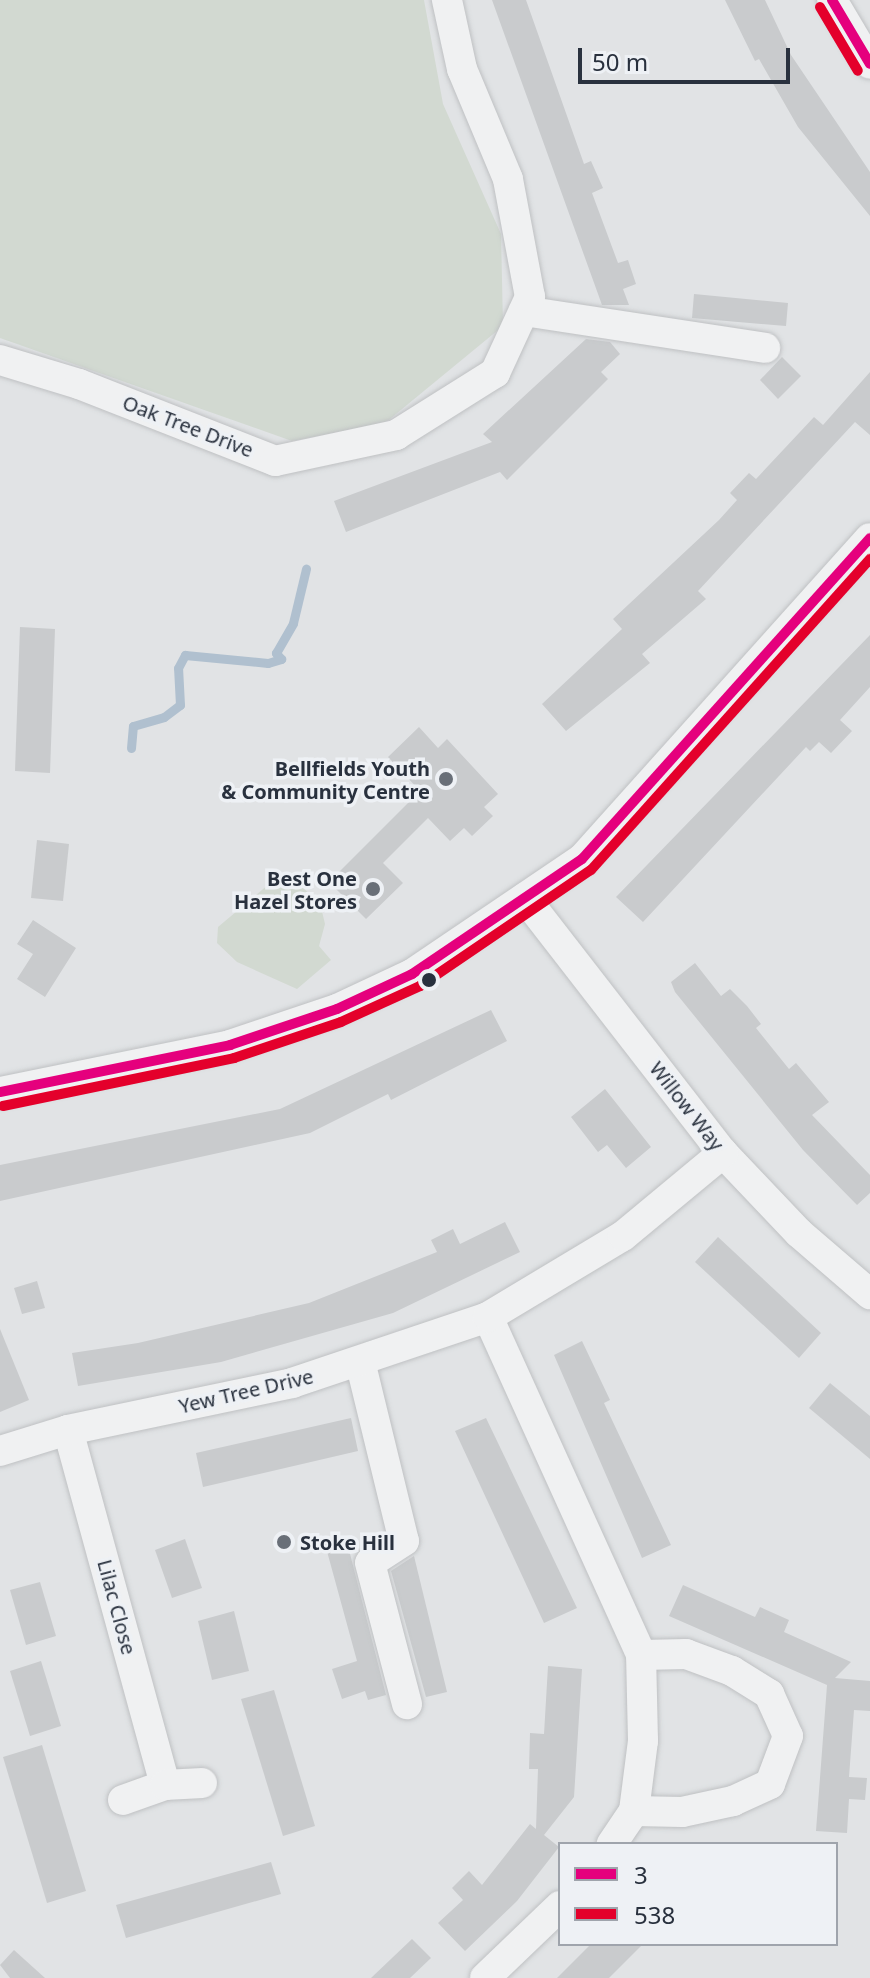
<!DOCTYPE html>
<style>
body{margin:0}
#map{position:relative;width:870px;height:1978px;overflow:hidden;background:#e1e3e5;font-family:"Noto Sans",sans-serif}
div>[style]{position:absolute}
.green>*{inset:0;background:#d2d9d1}
.stream>*{height:9px;margin:-4.5px;padding:0 4.5px;transform-origin:4.5px;border-radius:4.5px;background:#b0c0cf}
.building>*{inset:0;background:#c9cbcd}
.roads{filter:drop-shadow(0 0 2px #bfc1c3) drop-shadow(0 0 2px #bfc1c3)}
.minor>*{height:30px;margin:-15px;padding:0 15px;transform-origin:15px;border-radius:15px;background:#f0f1f2}
.bus-1>*{height:10px;margin:-5px;padding:0 5px;transform-origin:5px;border-radius:5px;background:#e5007d}
.bus-2>*{height:10px;margin:-5px;padding:0 5px;transform-origin:5px;border-radius:5px;background:#e4002b}
.dots>*{width:22px;height:22px;translate:-50% -50%;box-sizing:border-box;border:4px solid #eef1f5;border-radius:50%}
span{translate:-50% -50%;white-space:nowrap;text-align:center;line-height:1.15;-webkit-text-stroke:7px #eef1f5;paint-order:stroke}
.street-label{font-size:20px;color:#29313e}
.poi-label{font-size:20px;color:#29313e;font-weight:700}
.right{translate:-100% -50%;text-align:right}
.left{translate:0 -50%;text-align:left}
.legend{position:absolute;left:558px;top:1842px;width:280px;height:104px;box-sizing:border-box;background:#eef1f5;border:2px solid #9fa4ac;margin:0;padding:10px 14px;list-style:none;font-size:24px;color:#29313e}
.legend li{display:flex;align-items:center;gap:16px;height:40px}
.legend b{width:40px;border:2px solid #9fa4ac}
.scale{position:absolute;left:578px;top:48px;width:212px;height:36px;box-sizing:border-box;border:4px solid #29313e;border-top:0;padding-left:10px;font-size:24px;line-height:28px;white-space:nowrap;color:#29313e;-webkit-text-stroke:6px #eef1f5;paint-order:stroke}
</style>
<div id="map">
<div class="green">
<i style="clip-path:polygon(0 0,424px 0,443px 104px,501px 234px,503px 326px,385px 423px,292px 441px,0 338px)"></i>
<i style="clip-path:polygon(294px 880px,320px 903px,325px 924px,319px 946px,331px 960px,297px 989px,237px 962px,217px 943px,218px 927px,269px 884px)"></i>
</div>
<div class="stream">
<i style="left:131px;top:748px;width:22px;rotate:-85deg"></i>
<i style="left:133px;top:726px;width:32px;rotate:-16deg"></i>
<i style="left:164px;top:717px;width:20px;rotate:-37deg"></i>
<i style="left:180px;top:705px;width:37px;rotate:-93deg"></i>
<i style="left:178px;top:668px;width:15px;rotate:-62deg"></i>
<i style="left:185px;top:655px;width:83px;rotate:5.5deg"></i>
<i style="left:268px;top:663px;width:14px;rotate:-17deg"></i>
<i style="left:281px;top:659px;width:8px;rotate:-130deg"></i>
<i style="left:276px;top:653px;width:34px;rotate:-60deg"></i>
<i style="left:293px;top:623px;width:56px;rotate:-76.5deg"></i>
</div>
<div class="building">
<i style="clip-path:polygon(492px 0,526px 0,584px 164px,591px 161px,603px 188px,592px 193px,618px 263px,628px 260px,636px 284px,623px 289px,629px 305px,602px 305px)"></i>
<i style="clip-path:polygon(725px 0,765px 0,791px 55px,870px 172px,870px 216px,798px 127px,759px 59px,755px 61px)"></i>
<i style="clip-path:polygon(694px 294px,788px 303px,786px 326px,692px 318px)"></i>
<i style="clip-path:polygon(586px 339px,610px 342px,620px 354px,601px 372px,608px 379px,507px 480px,500px 472px,346px 532px,334px 501px,492px 442px,483px 434px)"></i>
<i style="clip-path:polygon(782px 357px,801px 376px,778px 399px,760px 380px)"></i>
<i style="clip-path:polygon(870px 372px,870px 435px,855px 422px,698px 591px,706px 599px,642px 654px,650px 663px,566px 731px,542px 704px,622px 629px,613px 619px,719px 520px,737px 500px,730px 493px,749px 473px,756px 479px,814px 417px,823px 425px)"></i>
<i style="clip-path:polygon(20px 627px,55px 629px,50px 773px,15px 771px)"></i>
<i style="clip-path:polygon(870px 635px,870px 687px,840px 720px,852px 731px,831px 753px,819px 742px,810px 751px,806px 747px,643px 922px,616px 897px)"></i>
<i style="clip-path:polygon(419px 727px,438px 748px,447px 739px,498px 794px,484px 807px,493px 816px,472px 836px,464px 828px,450px 841px,428px 818px,383px 863px,403px 883px,366px 919px,329px 882px,420px 791px,388px 757px)"></i>
<i style="clip-path:polygon(37px 840px,69px 844px,63px 901px,31px 898px)"></i>
<i style="clip-path:polygon(33px 920px,76px 948px,45px 997px,17px 979px,33px 954px,17px 944px)"></i>
<i style="clip-path:polygon(695px 963px,721px 996px,730px 989px,747px 1006px,761px 1024px,756px 1028px,789px 1069px,796px 1063px,829px 1102px,812px 1115px,870px 1175px,870px 1193px,857px 1205px,803px 1150px,675px 992px,671px 982px)"></i>
<i style="clip-path:polygon(491px 1010px,507px 1041px,391px 1100px,388px 1094px,310px 1133px,0 1201px,0 1165px,280px 1109px)"></i>
<i style="clip-path:polygon(605px 1089px,651px 1147px,626px 1168px,607px 1145px,598px 1152px,571px 1117px)"></i>
<i style="clip-path:polygon(505px 1222px,520px 1252px,393px 1313px,221px 1362px,78px 1386px,72px 1353px,138px 1343px,309px 1303px,437px 1252px,431px 1240px,453px 1229px,460px 1244px)"></i>
<i style="clip-path:polygon(718px 1237px,821px 1333px,799px 1358px,695px 1262px)"></i>
<i style="clip-path:polygon(37px 1281px,45px 1308px,22px 1314px,14px 1288px)"></i>
<i style="clip-path:polygon(0 1329px,29px 1400px,0 1412px)"></i>
<i style="clip-path:polygon(582px 1341px,610px 1400px,604px 1403px,671px 1545px,642px 1558px,554px 1355px)"></i>
<i style="clip-path:polygon(830px 1383px,870px 1416px,870px 1459px,809px 1408px)"></i>
<i style="clip-path:polygon(351px 1418px,358px 1451px,203px 1487px,196px 1453px)"></i>
<i style="clip-path:polygon(486px 1418px,577px 1608px,544px 1623px,455px 1431px)"></i>
<i style="clip-path:polygon(346px 1538px,386px 1695px,368px 1700px,365px 1691px,342px 1699px,332px 1669px,357px 1661px,325px 1544px)"></i>
<i style="clip-path:polygon(185px 1539px,202px 1588px,172px 1598px,155px 1550px)"></i>
<i style="clip-path:polygon(414px 1556px,447px 1692px,426px 1697px,391px 1571px)"></i>
<i style="clip-path:polygon(40px 1582px,56px 1636px,26px 1645px,10px 1590px)"></i>
<i style="clip-path:polygon(683px 1585px,755px 1617px,760px 1607px,789px 1620px,784px 1632px,851px 1662px,835px 1678px,870px 1681px,870px 1711px,854px 1710px,849px 1777px,867px 1778px,865px 1800px,849px 1799px,847px 1833px,816px 1831px,827px 1685px,669px 1616px)"></i>
<i style="clip-path:polygon(234px 1611px,249px 1671px,212px 1680px,198px 1621px)"></i>
<i style="clip-path:polygon(41px 1661px,61px 1726px,30px 1736px,10px 1671px)"></i>
<i style="clip-path:polygon(548px 1666px,582px 1669px,574px 1797px,544px 1835px,559px 1847px,517px 1901px,465px 1951px,438px 1923px,463px 1900px,452px 1888px,469px 1871px,482px 1885px,530px 1824px,536px 1829px,538px 1769px,529px 1769px,530px 1733px,544px 1734px)"></i>
<i style="clip-path:polygon(274px 1690px,315px 1826px,283px 1836px,241px 1699px)"></i>
<i style="clip-path:polygon(42px 1745px,86px 1891px,47px 1903px,3px 1757px)"></i>
<i style="clip-path:polygon(271px 1862px,281px 1894px,126px 1938px,116px 1905px)"></i>
<i style="clip-path:polygon(412px 1939px,431px 1958px,410px 1978px,371px 1978px)"></i>
<i style="clip-path:polygon(591px 1944px,643px 1944px,609px 1978px,557px 1978px)"></i>
<i style="clip-path:polygon(14px 1950px,45px 1978px,10px 1978px,0 1965px)"></i>
</div>
<div class="roads">
<div class="minor">
<i style="left:832px;top:0;width:74px;rotate:59.3deg"></i>
<i style="left:524px;top:311px;width:244px;rotate:8.7deg"></i>
<i style="left:0;top:360px;width:83px;rotate:16.9deg"></i>
<i style="left:79px;top:384px;width:211px;rotate:21.4deg"></i>
<i style="left:275px;top:461px;width:124px;rotate:-12.1deg"></i>
<i style="left:396px;top:435px;width:117px;rotate:-32.1deg"></i>
<i style="left:495px;top:373px;width:84px;rotate:-65.3deg"></i>
<i style="left:530px;top:297px;width:120px;rotate:-100.6deg"></i>
<i style="left:508px;top:179px;width:119px;rotate:-112.7deg"></i>
<i style="left:462px;top:69px;width:71px;rotate:-102.3deg"></i>
<i style="left:525px;top:898px;width:323px;rotate:52.2deg"></i>
<i style="left:723px;top:1153px;width:110px;rotate:46.5deg"></i>
<i style="left:799px;top:1233px;width:94px;rotate:40.7deg"></i>
<i style="left:0;top:1092px;width:235px;rotate:-11.5deg"></i>
<i style="left:230px;top:1045px;width:113px;rotate:-18.6deg"></i>
<i style="left:337px;top:1009px;width:83px;rotate:-25deg"></i>
<i style="left:412px;top:974px;width:205px;rotate:-34.1deg"></i>
<i style="left:582px;top:859px;width:431px;rotate:-48.1deg"></i>
<i style="left:488px;top:1317px;width:371px;rotate:65.6deg"></i>
<i style="left:641px;top:1655px;width:45px;rotate:-1.3deg"></i>
<i style="left:686px;top:1654px;width:49px;rotate:20.3deg"></i>
<i style="left:732px;top:1671px;width:44px;rotate:31.9deg"></i>
<i style="left:769px;top:1694px;width:46px;rotate:65.7deg"></i>
<i style="left:788px;top:1736px;width:51px;rotate:110.6deg"></i>
<i style="left:770px;top:1784px;width:41px;rotate:155.3deg"></i>
<i style="left:733px;top:1801px;width:52px;rotate:167.8deg"></i>
<i style="left:682px;top:1812px;width:48px;rotate:-178.8deg"></i>
<i style="left:634px;top:1811px;width:40px;rotate:124deg"></i>
<i style="left:360px;top:1361px;width:185px;rotate:76.3deg"></i>
<i style="left:404px;top:1541px;width:40px;rotate:147.1deg"></i>
<i style="left:370px;top:1563px;width:146px;rotate:75.3deg"></i>
<i style="left:68px;top:1430px;width:368px;rotate:74.7deg"></i>
<i style="left:0;top:1451px;width:71px;rotate:-17.2deg"></i>
<i style="left:68px;top:1430px;width:229px;rotate:-11.8deg"></i>
<i style="left:292px;top:1383px;width:207px;rotate:-18.6deg"></i>
<i style="left:488px;top:1317px;width:157px;rotate:-31deg"></i>
<i style="left:623px;top:1236px;width:130px;rotate:-39.7deg"></i>
<i style="left:123px;top:1800px;width:45px;rotate:-19.7deg"></i>
<i style="left:165px;top:1785px;width:37px;rotate:-3deg"></i>
<i style="left:634px;top:1811px;width:71px;rotate:-82.7deg"></i>
<i style="left:643px;top:1741px;width:86px;rotate:-91.3deg"></i>
<i style="left:485px;top:1978px;width:104px;rotate:-43.8deg"></i>
</div>
</div>
<div class="bus-1">
<i style="left:832px;top:0;width:74px;rotate:59.3deg"></i>
<i style="left:0;top:1092px;width:235px;rotate:-11.5deg"></i>
<i style="left:230px;top:1045px;width:113px;rotate:-18.6deg"></i>
<i style="left:337px;top:1009px;width:83px;rotate:-25deg"></i>
<i style="left:412px;top:974px;width:205px;rotate:-34.1deg"></i>
<i style="left:582px;top:859px;width:431px;rotate:-48.1deg"></i>
</div>
<div class="bus-2">
<i style="left:820px;top:7px;width:74px;rotate:59.3deg"></i>
<i style="left:3px;top:1106px;width:236px;rotate:-11.7deg"></i>
<i style="left:234px;top:1058px;width:113px;rotate:-18.6deg"></i>
<i style="left:341px;top:1022px;width:87px;rotate:-24.5deg"></i>
<i style="left:420px;top:986px;width:207px;rotate:-34.2deg"></i>
<i style="left:591px;top:870px;width:418px;rotate:-48.1deg"></i>
</div>
<div class="dots">
<i style="left:446px;top:779px;background:#696f78"></i>
<i style="left:373px;top:889px;background:#696f78"></i>
<i style="left:429px;top:980px;background:#29313e"></i>
<i style="left:284px;top:1542px;background:#696f78"></i>
</div>
<div class="street-label">
<span style="left:188px;top:426px;rotate:21deg">Oak Tree Drive</span>
<span style="left:687px;top:1106px;rotate:52deg">Willow Way</span>
<span style="left:246px;top:1391px;rotate:-13deg">Yew Tree Drive</span>
<span style="left:117px;top:1607px;rotate:75deg">Lilac Close</span>
</div>
<div class="poi-label">
<span class="right" style="left:430px;top:780px">Bellfields Youth<br>&amp; Community Centre</span>
<span class="right" style="left:357px;top:890px">Best One<br>Hazel Stores</span>
<span class="left" style="left:300px;top:1542px">Stoke Hill</span>
</div>
<ul class="legend">
<li><b style="height:10px;background:#e5007d"></b>3</li>
<li><b style="height:10px;background:#e4002b"></b>538</li>
</ul>
<div class="scale">50 m</div>
</div>
